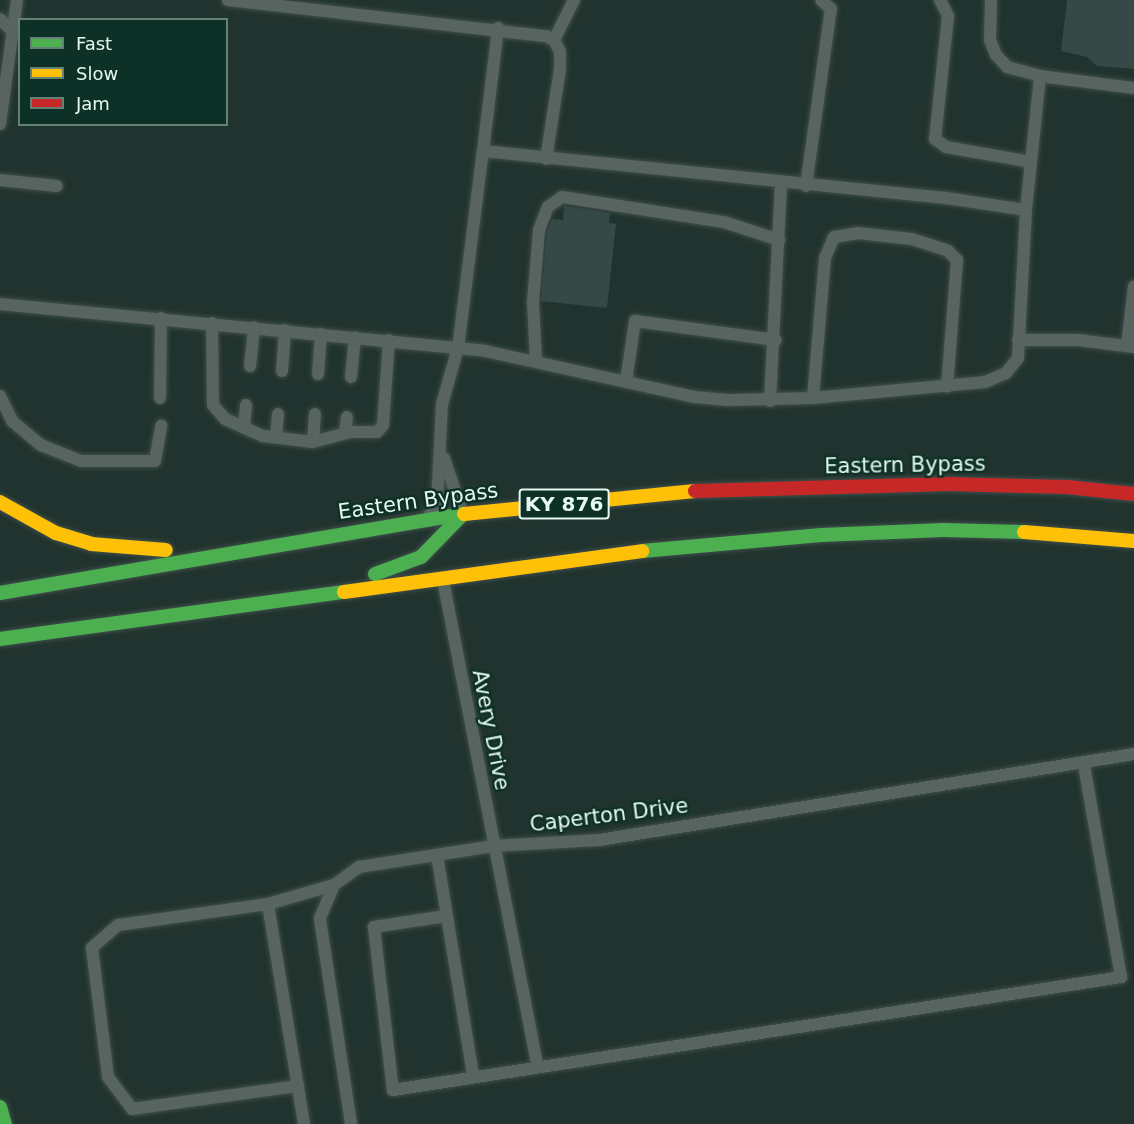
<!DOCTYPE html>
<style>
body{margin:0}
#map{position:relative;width:1134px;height:1124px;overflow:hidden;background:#21332e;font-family:"DejaVu Sans",sans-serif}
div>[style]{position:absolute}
.building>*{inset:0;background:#354947}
.roads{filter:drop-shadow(0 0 2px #3f4e4a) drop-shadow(0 0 2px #3f4e4a)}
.lane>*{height:12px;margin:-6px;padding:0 6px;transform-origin:6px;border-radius:6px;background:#57645f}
.fast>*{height:14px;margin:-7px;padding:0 7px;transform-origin:7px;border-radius:7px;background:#4caf50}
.slow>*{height:14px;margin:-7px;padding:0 7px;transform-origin:7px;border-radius:7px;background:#ffc107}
.jam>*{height:14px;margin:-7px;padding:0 7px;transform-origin:7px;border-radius:7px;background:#c62828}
span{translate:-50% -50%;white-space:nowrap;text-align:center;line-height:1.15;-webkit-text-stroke:5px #0e3127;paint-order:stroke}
.shield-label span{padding:2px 4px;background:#0e3127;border:2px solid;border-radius:4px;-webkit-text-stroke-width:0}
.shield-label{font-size:20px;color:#e5f8f1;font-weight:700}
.street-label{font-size:21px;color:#e5f8f1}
.legend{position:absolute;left:18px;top:18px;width:210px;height:108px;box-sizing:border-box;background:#0e3127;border:2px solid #648178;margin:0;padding:8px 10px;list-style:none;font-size:18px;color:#e5f8f1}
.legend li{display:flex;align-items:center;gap:12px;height:30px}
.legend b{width:30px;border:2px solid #648178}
</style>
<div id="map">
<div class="building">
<i style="clip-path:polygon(1067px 0,1134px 0,1134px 69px,1097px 66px,1087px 57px,1061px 51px)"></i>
<i style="clip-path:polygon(564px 206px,610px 213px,609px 223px,616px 224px,607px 308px,541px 301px,547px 232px,552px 219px,563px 220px)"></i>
</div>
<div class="roads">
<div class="lane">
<i style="left:228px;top:0;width:320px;rotate:6.5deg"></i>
<i style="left:546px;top:36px;width:9px;rotate:27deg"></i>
<i style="left:554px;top:40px;width:13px;rotate:63deg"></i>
<i style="left:560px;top:52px;width:17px;rotate:90deg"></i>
<i style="left:560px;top:69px;width:91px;rotate:98.8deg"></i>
<i style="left:940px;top:0;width:18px;rotate:63deg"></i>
<i style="left:948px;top:16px;width:124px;rotate:96deg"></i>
<i style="left:935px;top:139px;width:14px;rotate:36deg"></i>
<i style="left:946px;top:147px;width:86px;rotate:10deg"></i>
<i style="left:991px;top:0;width:40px;rotate:91.4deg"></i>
<i style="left:990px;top:40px;width:16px;rotate:68deg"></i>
<i style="left:996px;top:55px;width:16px;rotate:47deg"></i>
<i style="left:1007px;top:67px;width:34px;rotate:15deg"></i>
<i style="left:1040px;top:76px;width:95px;rotate:7.3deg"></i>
<i style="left:0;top:19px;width:18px;rotate:45deg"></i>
<i style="left:554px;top:40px;width:45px;rotate:-63.4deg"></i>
<i style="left:0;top:124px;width:125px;rotate:-82.2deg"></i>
<i style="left:483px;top:151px;width:124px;rotate:-83deg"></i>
<i style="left:0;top:180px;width:57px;rotate:6deg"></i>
<i style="left:806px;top:186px;width:179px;rotate:-82deg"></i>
<i style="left:831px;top:9px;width:13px;rotate:-138deg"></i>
<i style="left:0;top:304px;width:487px;rotate:5.5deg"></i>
<i style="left:485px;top:351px;width:214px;rotate:12.4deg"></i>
<i style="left:694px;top:397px;width:37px;rotate:5deg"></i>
<i style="left:731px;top:400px;width:82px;rotate:-1.4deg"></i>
<i style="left:813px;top:398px;width:173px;rotate:-5.3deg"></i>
<i style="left:985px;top:382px;width:23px;rotate:-23deg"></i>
<i style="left:1006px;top:373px;width:19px;rotate:-51deg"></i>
<i style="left:1018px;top:358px;width:148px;rotate:-86.9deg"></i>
<i style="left:1026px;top:210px;width:135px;rotate:-84deg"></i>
<i style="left:212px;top:323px;width:82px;rotate:89.3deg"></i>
<i style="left:213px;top:405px;width:18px;rotate:49deg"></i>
<i style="left:225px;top:419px;width:42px;rotate:24.1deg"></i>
<i style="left:263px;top:436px;width:50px;rotate:6.8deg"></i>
<i style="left:313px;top:442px;width:39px;rotate:-15deg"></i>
<i style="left:351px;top:432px;width:26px"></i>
<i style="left:377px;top:432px;width:9px;rotate:-49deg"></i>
<i style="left:383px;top:425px;width:85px;rotate:-86deg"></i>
<i style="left:1018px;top:340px;width:60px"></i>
<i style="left:1078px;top:340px;width:56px;rotate:7.1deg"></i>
<i style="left:1127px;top:346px;width:60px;rotate:-83.3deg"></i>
<i style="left:536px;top:361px;width:59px;rotate:-92.9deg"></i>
<i style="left:533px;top:302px;width:72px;rotate:-85.2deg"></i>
<i style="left:539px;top:230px;width:25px;rotate:-69deg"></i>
<i style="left:548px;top:207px;width:17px;rotate:-36deg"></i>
<i style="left:562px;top:197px;width:164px;rotate:8.8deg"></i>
<i style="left:724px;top:222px;width:58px;rotate:18.1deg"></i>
<i style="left:250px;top:366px;width:39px;rotate:-84deg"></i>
<i style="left:282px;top:371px;width:41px;rotate:-85.8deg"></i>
<i style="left:318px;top:374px;width:40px;rotate:-85.7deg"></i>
<i style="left:351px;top:377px;width:40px;rotate:-84.3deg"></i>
<i style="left:626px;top:381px;width:61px;rotate:-81.5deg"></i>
<i style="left:635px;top:321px;width:142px;rotate:7.7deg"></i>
<i style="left:0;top:396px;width:28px;rotate:64deg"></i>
<i style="left:12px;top:421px;width:38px;rotate:40deg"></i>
<i style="left:41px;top:445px;width:43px;rotate:21.8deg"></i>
<i style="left:81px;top:461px;width:74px"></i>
<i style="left:155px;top:461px;width:36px;rotate:-80deg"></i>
<i style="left:160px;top:398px;width:80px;rotate:-89.3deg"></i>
<i style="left:813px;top:398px;width:141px;rotate:-85.1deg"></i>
<i style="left:825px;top:258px;width:23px;rotate:-67deg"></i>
<i style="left:834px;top:237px;width:24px;rotate:-9deg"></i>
<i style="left:858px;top:233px;width:54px;rotate:6.3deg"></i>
<i style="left:912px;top:239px;width:38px;rotate:18deg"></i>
<i style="left:948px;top:251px;width:13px;rotate:45deg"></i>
<i style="left:957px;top:260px;width:127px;rotate:94.5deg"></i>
<i style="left:770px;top:401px;width:217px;rotate:-87.1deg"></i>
<i style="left:244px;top:428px;width:23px;rotate:-85deg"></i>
<i style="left:345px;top:433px;width:16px;rotate:-83deg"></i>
<i style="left:276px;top:437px;width:23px;rotate:-85deg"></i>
<i style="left:313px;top:442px;width:28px;rotate:-86deg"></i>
<i style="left:444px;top:458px;width:57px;rotate:71.6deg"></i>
<i style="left:429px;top:516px;width:15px;rotate:-58deg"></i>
<i style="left:437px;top:503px;width:99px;rotate:-87.1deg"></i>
<i style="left:442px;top:404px;width:58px;rotate:-74.1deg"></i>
<i style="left:458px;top:348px;width:199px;rotate:-82.8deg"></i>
<i style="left:483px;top:151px;width:465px;rotate:5.8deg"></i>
<i style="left:946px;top:198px;width:81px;rotate:8.5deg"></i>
<i style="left:443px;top:580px;width:494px;rotate:79deg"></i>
<i style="left:437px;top:855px;width:224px;rotate:80.7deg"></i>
<i style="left:268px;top:904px;width:151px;rotate:172deg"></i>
<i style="left:118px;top:925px;width:35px;rotate:139deg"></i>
<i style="left:92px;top:948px;width:130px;rotate:82.9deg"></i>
<i style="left:108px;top:1077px;width:40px;rotate:53deg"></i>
<i style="left:132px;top:1109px;width:168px;rotate:-7.9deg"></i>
<i style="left:446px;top:916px;width:73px;rotate:171.3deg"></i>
<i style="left:374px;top:927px;width:164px;rotate:83.4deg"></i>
<i style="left:393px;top:1090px;width:737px;rotate:-8.82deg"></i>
<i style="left:1121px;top:977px;width:216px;rotate:-99.9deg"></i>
<i style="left:304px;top:1124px;width:223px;rotate:-99.3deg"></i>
<i style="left:268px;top:904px;width:69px;rotate:-16.1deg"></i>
<i style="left:351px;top:1124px;width:208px;rotate:-98.6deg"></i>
<i style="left:320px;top:918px;width:36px;rotate:-67deg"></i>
<i style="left:334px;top:885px;width:31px;rotate:-36deg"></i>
<i style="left:359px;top:867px;width:136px;rotate:-8.9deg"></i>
<i style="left:493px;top:846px;width:106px;rotate:-3.2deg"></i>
<i style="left:599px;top:840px;width:542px;rotate:-9.13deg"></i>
</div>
<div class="fast">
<i style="left:642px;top:551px;width:180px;rotate:-5.1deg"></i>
<i style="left:821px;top:535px;width:122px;rotate:-2.3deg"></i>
<i style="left:943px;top:530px;width:81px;rotate:1.4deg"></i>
<i style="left:375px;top:574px;width:49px;rotate:-20.3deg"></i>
<i style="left:421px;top:557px;width:60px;rotate:-45.7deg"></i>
<i style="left:0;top:593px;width:471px;rotate:-9.7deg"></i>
<i style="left:0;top:639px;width:347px;rotate:-7.8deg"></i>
<i style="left:0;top:1107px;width:18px;rotate:74deg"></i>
</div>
<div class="slow">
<i style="left:0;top:502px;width:64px;rotate:29deg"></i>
<i style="left:56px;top:533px;width:37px;rotate:17deg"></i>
<i style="left:91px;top:544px;width:75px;rotate:4.6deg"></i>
<i style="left:464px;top:514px;width:232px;rotate:-5.7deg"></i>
<i style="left:1024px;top:532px;width:110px;rotate:4.7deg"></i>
<i style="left:344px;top:592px;width:301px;rotate:-7.8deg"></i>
</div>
<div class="jam">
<i style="left:695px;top:491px;width:255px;rotate:-1.6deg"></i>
<i style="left:950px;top:484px;width:117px;rotate:1.5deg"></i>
<i style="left:1067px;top:487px;width:67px;rotate:6deg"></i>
</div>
</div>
<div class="shield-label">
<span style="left:564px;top:504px">KY 876</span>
</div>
<div class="street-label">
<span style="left:905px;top:465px;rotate:-1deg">Eastern Bypass</span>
<span style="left:418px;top:501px;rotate:-8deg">Eastern Bypass</span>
<span style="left:491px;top:730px;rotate:79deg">Avery Drive</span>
<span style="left:609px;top:815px;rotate:-7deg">Caperton Drive</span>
</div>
<ul class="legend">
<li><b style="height:8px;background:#4caf50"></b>Fast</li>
<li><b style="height:8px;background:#ffc107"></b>Slow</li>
<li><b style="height:8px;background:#c62828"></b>Jam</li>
</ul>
</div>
